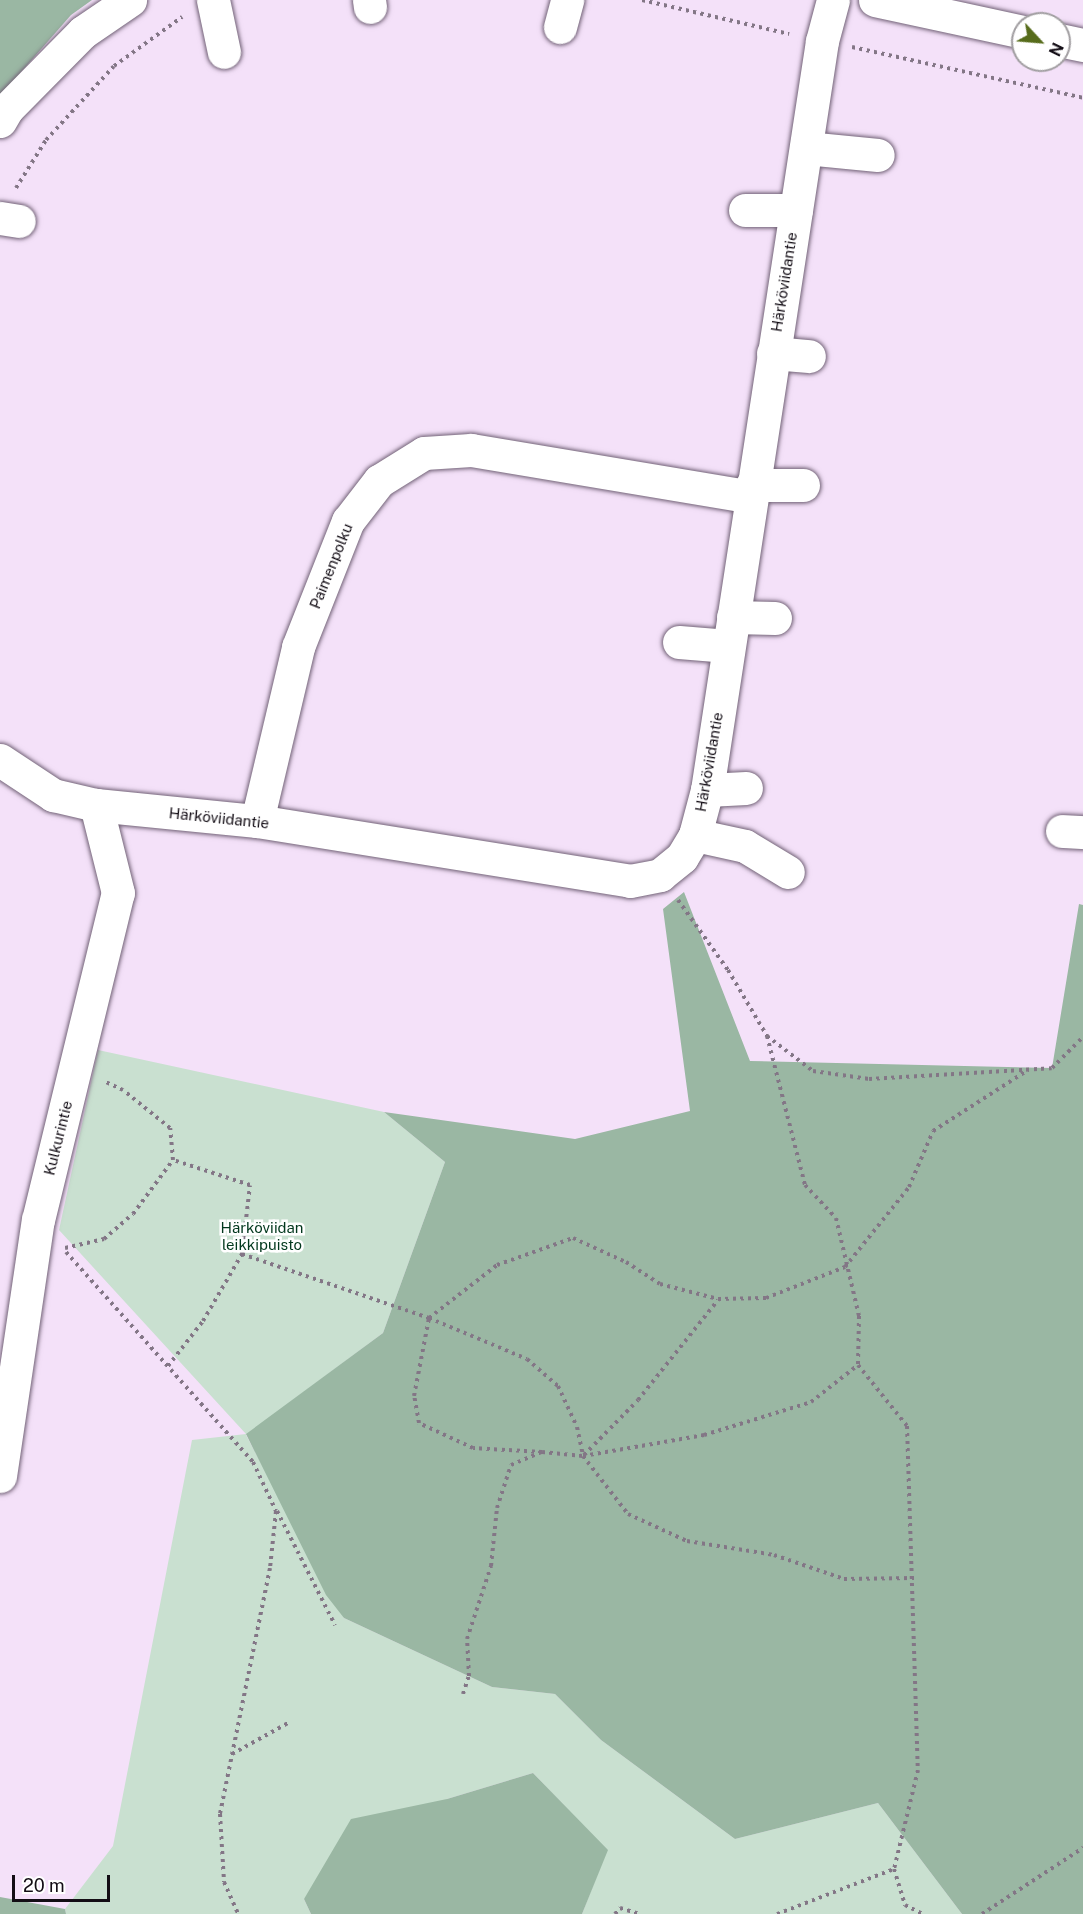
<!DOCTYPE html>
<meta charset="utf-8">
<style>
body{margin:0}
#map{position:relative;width:1083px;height:1914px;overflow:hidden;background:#f4e1f9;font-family:"Public Sans",sans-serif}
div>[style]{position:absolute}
.green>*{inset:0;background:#c9e0d0}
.forest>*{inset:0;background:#9ab7a3}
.path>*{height:4px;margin-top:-2px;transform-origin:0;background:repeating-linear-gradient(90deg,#837686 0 3px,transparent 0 7.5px)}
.roads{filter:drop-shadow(0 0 2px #726277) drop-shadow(0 0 2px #726277)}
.minor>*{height:33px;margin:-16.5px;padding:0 16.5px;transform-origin:16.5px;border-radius:16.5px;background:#fff}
span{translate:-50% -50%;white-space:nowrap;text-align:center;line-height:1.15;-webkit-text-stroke:5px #fff;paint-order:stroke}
.street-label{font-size:15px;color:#130d15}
.park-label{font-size:15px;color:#02381d}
.north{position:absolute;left:1011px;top:12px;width:60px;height:60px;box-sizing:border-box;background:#fff;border:2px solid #a19ea1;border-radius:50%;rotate:116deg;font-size:16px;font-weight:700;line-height:24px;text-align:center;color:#130d15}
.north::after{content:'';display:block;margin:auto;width:21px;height:27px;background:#576c1b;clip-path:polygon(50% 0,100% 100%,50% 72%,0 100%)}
.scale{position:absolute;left:12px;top:1875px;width:98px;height:27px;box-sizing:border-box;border:3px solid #130d15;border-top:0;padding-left:8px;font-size:18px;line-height:21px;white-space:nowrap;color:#130d15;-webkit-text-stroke:4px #fff;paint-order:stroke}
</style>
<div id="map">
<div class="green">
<i style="clip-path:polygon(98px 1050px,384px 1112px,445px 1162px,383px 1333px,246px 1435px,344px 1618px,492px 1687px,555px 1694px,601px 1740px,735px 1839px,878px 1803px,962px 1914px,582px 1914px,607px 1850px,533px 1773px,447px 1799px,304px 1899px,311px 1914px,66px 1914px,65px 1909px,113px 1846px,192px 1440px,246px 1434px,59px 1230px)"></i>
</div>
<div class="forest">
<i style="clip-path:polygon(0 0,92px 0,71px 15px,0 96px)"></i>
<i style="clip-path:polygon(684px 892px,750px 1061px,1052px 1068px,1079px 904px,1083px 905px,1083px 1914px,962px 1914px,878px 1803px,735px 1839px,601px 1740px,555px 1694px,492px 1687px,344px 1618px,326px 1595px,246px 1434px,383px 1333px,445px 1162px,384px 1112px,575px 1139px,690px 1111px,663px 909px)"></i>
<i style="clip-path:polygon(533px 1773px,608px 1850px,582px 1914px,311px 1914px,304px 1899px,351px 1819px,447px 1799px)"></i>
<i style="clip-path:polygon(0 1897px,65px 1909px,66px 1914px,0 1914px)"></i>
</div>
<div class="path">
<i style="left:642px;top:0;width:151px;rotate:13deg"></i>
<i style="left:852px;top:47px;width:237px;rotate:12.4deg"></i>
<i style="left:16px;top:188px;width:57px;rotate:-58deg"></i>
<i style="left:46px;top:140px;width:100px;rotate:-47.4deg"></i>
<i style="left:114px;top:66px;width:84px;rotate:-35.8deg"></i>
<i style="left:678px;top:900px;width:86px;rotate:54.5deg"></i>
<i style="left:728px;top:970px;width:77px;rotate:59.4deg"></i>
<i style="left:767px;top:1036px;width:58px;rotate:37.3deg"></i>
<i style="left:813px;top:1071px;width:57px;rotate:8.1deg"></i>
<i style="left:869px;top:1079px;width:183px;rotate:-3.4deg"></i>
<i style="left:1052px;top:1068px;width:44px;rotate:-45deg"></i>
<i style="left:767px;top:1036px;width:154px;rotate:75.7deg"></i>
<i style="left:805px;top:1185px;width:45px;rotate:46.8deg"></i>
<i style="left:836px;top:1218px;width:101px;rotate:76.8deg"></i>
<i style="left:859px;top:1316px;width:49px;rotate:91.2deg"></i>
<i style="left:858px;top:1365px;width:78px;rotate:51.2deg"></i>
<i style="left:907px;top:1426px;width:344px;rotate:88.2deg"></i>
<i style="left:918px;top:1770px;width:102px;rotate:103.6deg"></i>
<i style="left:894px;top:1869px;width:38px;rotate:73deg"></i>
<i style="left:905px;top:1905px;width:20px;rotate:27deg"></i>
<i style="left:65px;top:1248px;width:40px;rotate:-13deg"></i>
<i style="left:104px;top:1239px;width:38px;rotate:-41deg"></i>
<i style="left:133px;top:1214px;width:67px;rotate:-53.5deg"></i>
<i style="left:173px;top:1160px;width:32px;rotate:-95deg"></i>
<i style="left:170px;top:1128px;width:60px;rotate:-141deg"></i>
<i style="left:123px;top:1090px;width:19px;rotate:-155deg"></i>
<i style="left:66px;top:1252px;width:281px;rotate:48.3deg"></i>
<i style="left:253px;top:1462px;width:54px;rotate:64.9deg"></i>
<i style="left:276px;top:1511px;width:57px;rotate:96deg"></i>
<i style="left:270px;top:1568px;width:251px;rotate:101.5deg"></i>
<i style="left:220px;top:1814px;width:68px;rotate:86.6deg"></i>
<i style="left:224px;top:1882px;width:35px;rotate:66deg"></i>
<i style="left:242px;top:1254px;width:198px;rotate:18.9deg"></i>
<i style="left:429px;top:1318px;width:106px;rotate:22.7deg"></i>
<i style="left:527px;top:1359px;width:41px;rotate:41.1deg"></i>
<i style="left:558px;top:1386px;width:45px;rotate:65.1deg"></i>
<i style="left:577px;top:1427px;width:30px;rotate:78deg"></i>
<i style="left:583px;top:1456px;width:73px;rotate:52.2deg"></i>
<i style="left:628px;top:1514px;width:65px;rotate:24.6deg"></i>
<i style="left:687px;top:1541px;width:88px;rotate:9.1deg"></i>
<i style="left:774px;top:1555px;width:74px;rotate:18.9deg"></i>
<i style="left:844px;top:1579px;width:70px;rotate:-0.8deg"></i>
<i style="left:168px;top:1366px;width:57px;rotate:-52.1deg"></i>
<i style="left:203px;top:1321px;width:78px;rotate:-59.8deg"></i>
<i style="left:242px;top:1254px;width:69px;rotate:-83.4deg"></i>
<i style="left:250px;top:1185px;width:81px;rotate:-162deg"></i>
<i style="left:542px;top:1452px;width:69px;rotate:-176.7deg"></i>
<i style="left:473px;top:1448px;width:60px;rotate:-155.2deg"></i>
<i style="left:419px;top:1423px;width:27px;rotate:-100deg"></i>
<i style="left:414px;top:1396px;width:79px;rotate:-79.1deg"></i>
<i style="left:429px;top:1318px;width:86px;rotate:-37.9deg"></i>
<i style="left:497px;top:1265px;width:81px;rotate:-19.6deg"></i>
<i style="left:573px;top:1238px;width:58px;rotate:24.4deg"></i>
<i style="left:626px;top:1262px;width:40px;rotate:32.9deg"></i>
<i style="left:660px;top:1284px;width:60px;rotate:14.5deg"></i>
<i style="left:718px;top:1299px;width:48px;rotate:-1.2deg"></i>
<i style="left:766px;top:1298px;width:85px;rotate:-21.4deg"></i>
<i style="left:845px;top:1267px;width:102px;rotate:-51.3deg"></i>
<i style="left:909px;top:1187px;width:61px;rotate:-66.8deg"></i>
<i style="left:933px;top:1131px;width:113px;rotate:-32.7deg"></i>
<i style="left:584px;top:1455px;width:77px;rotate:-45.5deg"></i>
<i style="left:638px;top:1400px;width:128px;rotate:-51.3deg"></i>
<i style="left:277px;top:1511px;width:128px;rotate:63deg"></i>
<i style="left:463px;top:1694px;width:19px;rotate:-72deg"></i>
<i style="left:469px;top:1676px;width:37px;rotate:-93deg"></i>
<i style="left:467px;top:1639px;width:77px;rotate:-71.8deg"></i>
<i style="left:491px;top:1566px;width:58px;rotate:-84.1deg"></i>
<i style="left:497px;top:1508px;width:45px;rotate:-72deg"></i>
<i style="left:511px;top:1465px;width:34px;rotate:-23deg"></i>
<i style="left:542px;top:1452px;width:41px;rotate:5.6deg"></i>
<i style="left:583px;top:1456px;width:123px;rotate:-9.8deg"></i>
<i style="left:704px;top:1435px;width:112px;rotate:-17.1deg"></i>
<i style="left:811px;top:1402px;width:60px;rotate:-38.2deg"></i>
<i style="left:232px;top:1754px;width:66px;rotate:-28.9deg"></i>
<i style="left:615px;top:1914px;width:8px;rotate:-50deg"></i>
<i style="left:620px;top:1908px;width:21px;rotate:17deg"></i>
<i style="left:777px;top:1914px;width:125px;rotate:-21deg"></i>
<i style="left:982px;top:1914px;width:121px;rotate:-33.2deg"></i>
</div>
<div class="roads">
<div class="minor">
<i style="left:213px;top:0;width:53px;rotate:78.1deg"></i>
<i style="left:369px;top:0;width:7px;rotate:82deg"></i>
<i style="left:875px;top:0;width:151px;rotate:12.2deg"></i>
<i style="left:560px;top:27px;width:28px;rotate:-75deg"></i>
<i style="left:1059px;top:40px;width:25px;rotate:12deg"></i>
<i style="left:0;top:121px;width:14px;rotate:-60deg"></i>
<i style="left:7px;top:109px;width:108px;rotate:-45.4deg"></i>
<i style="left:83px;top:32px;width:57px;rotate:-34.2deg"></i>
<i style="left:806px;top:148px;width:72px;rotate:5.6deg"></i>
<i style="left:745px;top:210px;width:51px"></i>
<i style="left:0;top:218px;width:19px;rotate:9deg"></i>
<i style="left:773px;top:353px;width:36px;rotate:5deg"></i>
<i style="left:752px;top:485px;width:51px"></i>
<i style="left:733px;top:617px;width:42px;rotate:1.4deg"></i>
<i style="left:679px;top:642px;width:49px;rotate:4.7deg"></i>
<i style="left:0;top:760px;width:64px;rotate:33.4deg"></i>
<i style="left:53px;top:795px;width:44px;rotate:13.1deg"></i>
<i style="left:96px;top:805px;width:162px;rotate:5.7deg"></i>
<i style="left:257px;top:821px;width:378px;rotate:9.1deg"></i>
<i style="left:630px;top:881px;width:31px;rotate:-11deg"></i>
<i style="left:660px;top:875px;width:28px;rotate:-39deg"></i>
<i style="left:682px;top:857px;width:26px;rotate:-59deg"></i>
<i style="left:695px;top:835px;width:47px;rotate:-75.1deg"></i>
<i style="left:707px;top:790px;width:758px;rotate:-81.27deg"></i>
<i style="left:822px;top:41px;width:42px;rotate:-75deg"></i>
<i style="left:707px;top:790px;width:39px;rotate:-3deg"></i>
<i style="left:257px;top:821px;width:179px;rotate:-76.7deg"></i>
<i style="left:298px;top:647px;width:136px;rotate:-68.4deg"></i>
<i style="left:348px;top:521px;width:51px;rotate:-52.2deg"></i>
<i style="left:379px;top:481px;width:53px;rotate:-31.9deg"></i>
<i style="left:424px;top:453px;width:47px;rotate:-3.7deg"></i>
<i style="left:471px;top:450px;width:284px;rotate:9.5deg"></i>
<i style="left:1062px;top:831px;width:21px;rotate:3deg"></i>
<i style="left:695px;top:835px;width:51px;rotate:12.4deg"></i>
<i style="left:745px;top:846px;width:50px;rotate:31.2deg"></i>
<i style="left:0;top:1476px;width:259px;rotate:-81.6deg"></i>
<i style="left:38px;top:1220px;width:337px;rotate:-76.3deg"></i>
<i style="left:118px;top:893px;width:91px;rotate:-104deg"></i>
</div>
</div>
<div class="street-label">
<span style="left:784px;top:282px;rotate:-81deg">Härköviidantie</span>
<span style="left:331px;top:566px;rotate:-68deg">Paimenpolku</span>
<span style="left:709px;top:762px;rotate:-80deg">Härköviidantie</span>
<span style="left:219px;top:818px;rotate:6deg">Härköviidantie</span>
<span style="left:58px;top:1138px;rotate:-76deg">Kulkurintie</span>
</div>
<div class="park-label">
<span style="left:262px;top:1236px">Härköviidan<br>leikkipuisto</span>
</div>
<div class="north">N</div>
<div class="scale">20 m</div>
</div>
